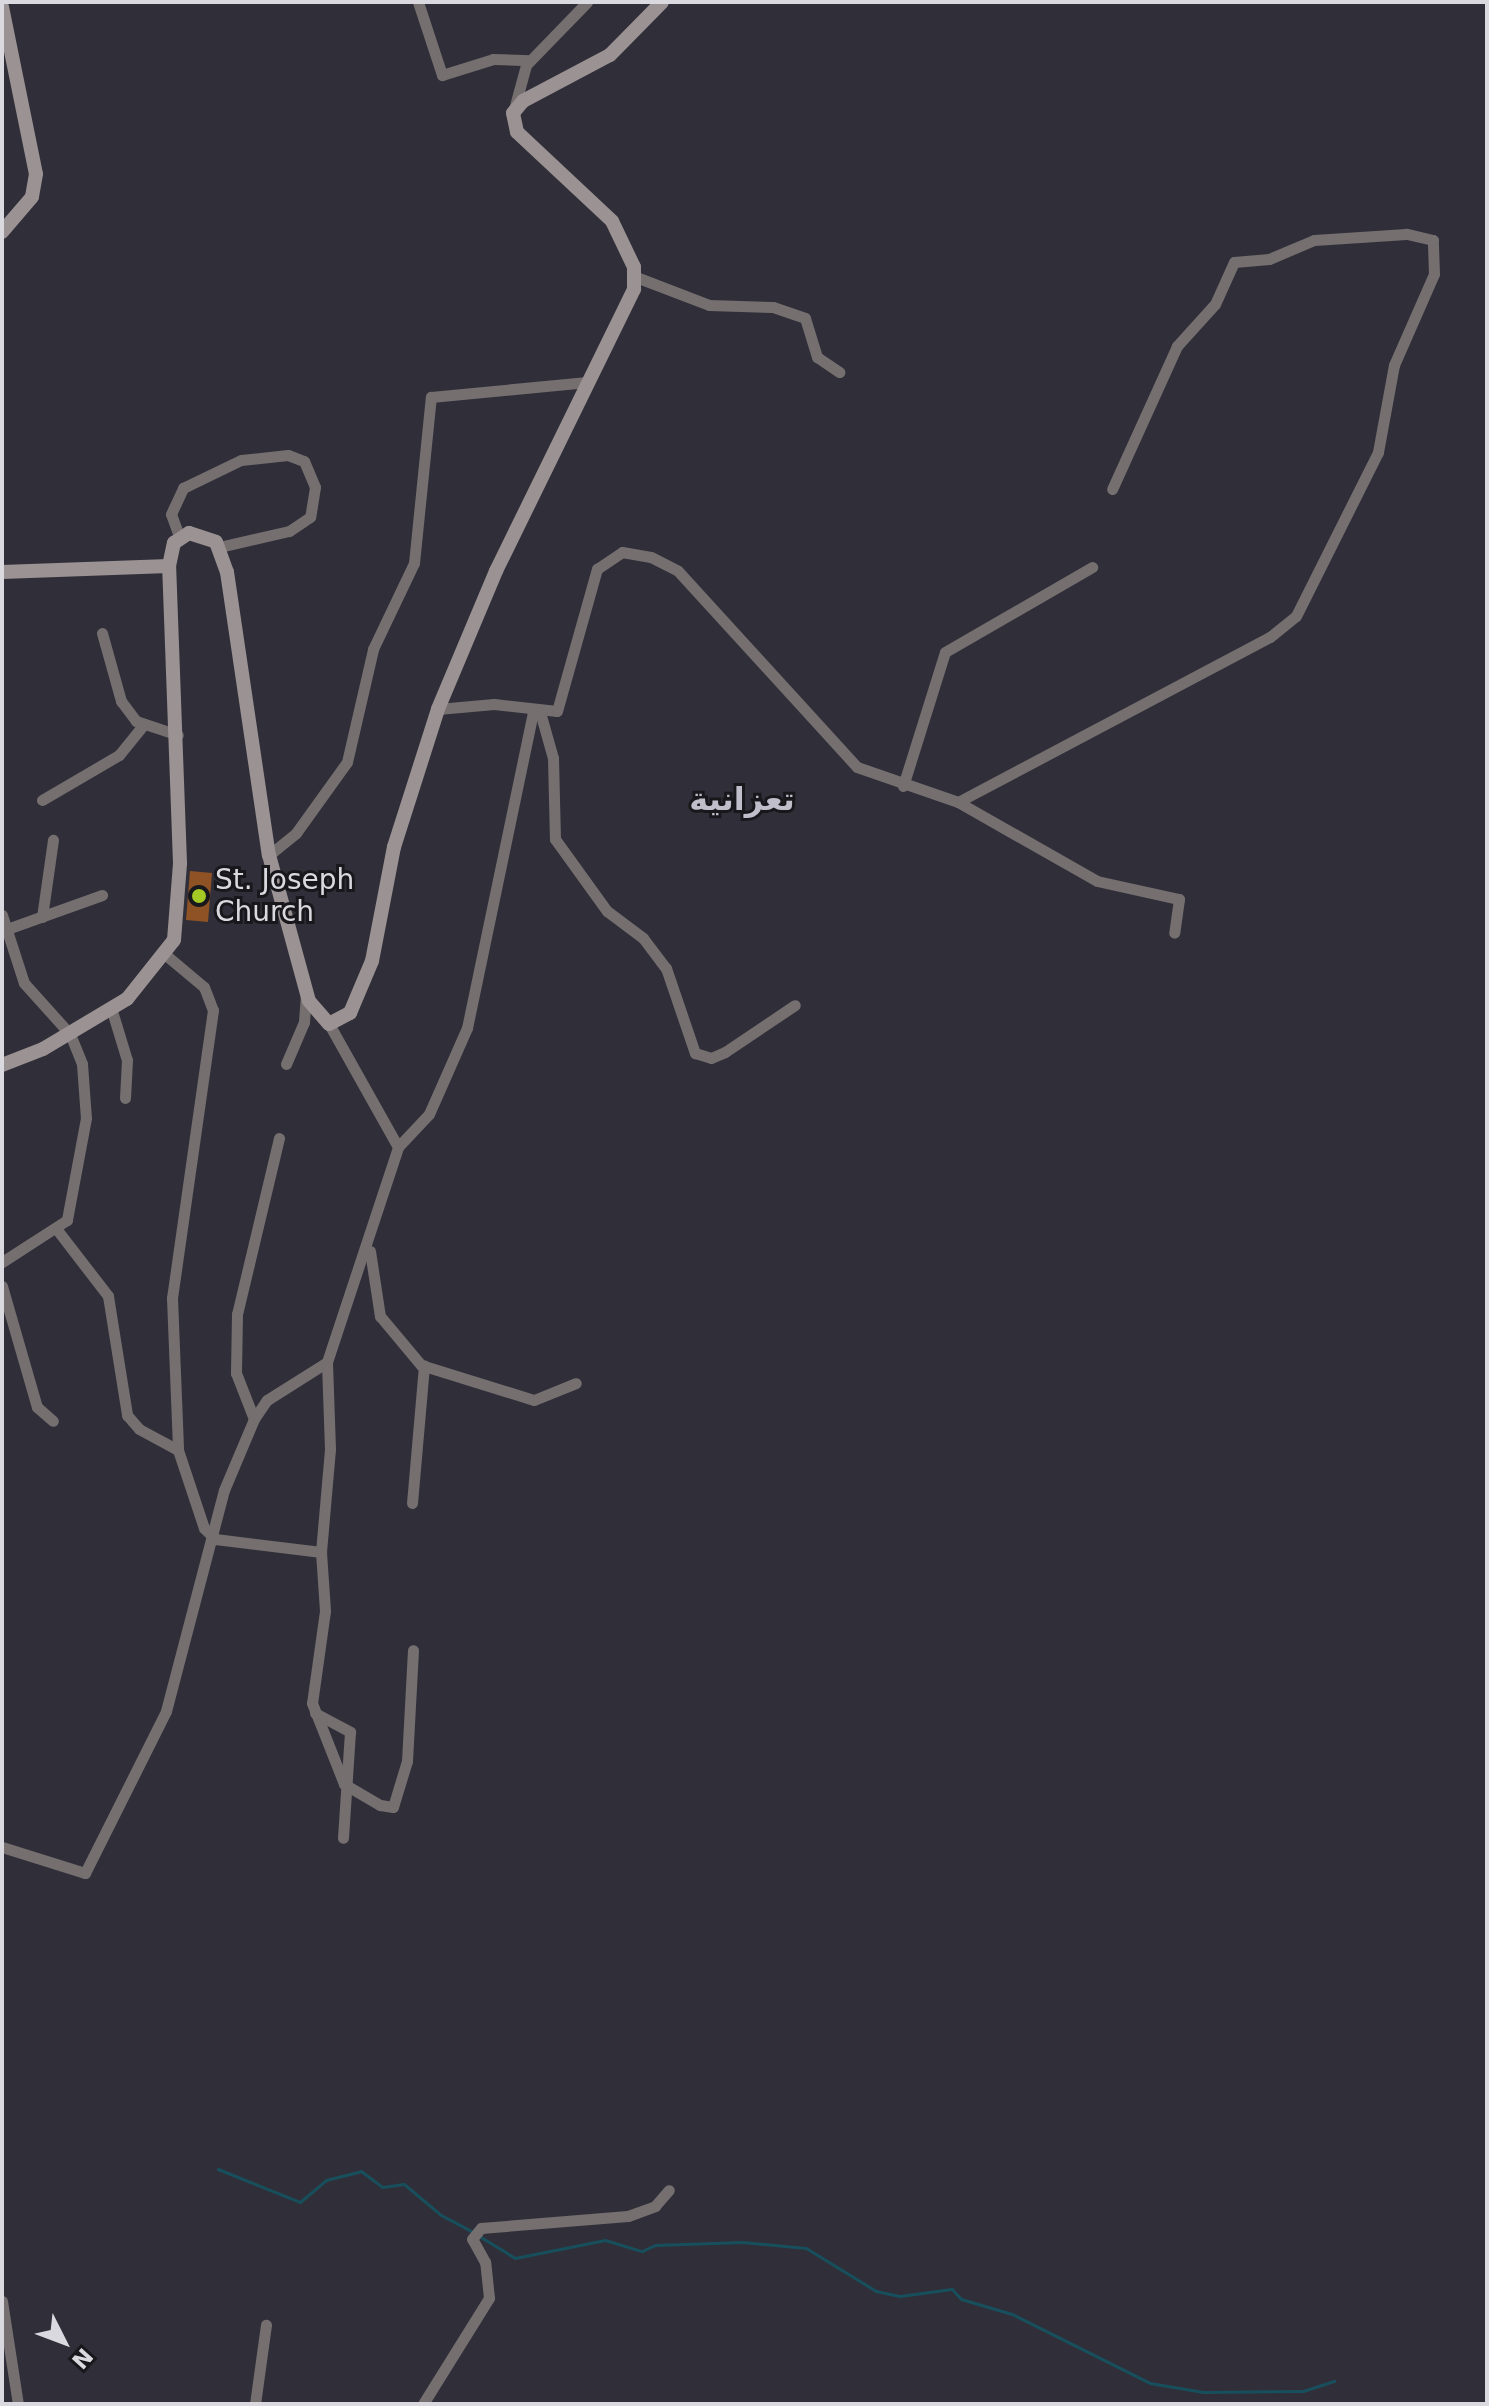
<!DOCTYPE html>
<meta charset="utf-8">
<style>
body{margin:0}
#map{position:relative;width:1489px;height:2406px;overflow:hidden;background:#302f39;font-family:"DejaVu Sans",Vazirmatn,sans-serif}
div>[style]{position:absolute}
.stream>*{height:3px;margin:-1.5px;padding:0 1.5px;transform-origin:1.5px;border-radius:1.5px;background:#184f5c}
.building>*{inset:0;background:#8f5225}
.street>*{height:11px;margin:-5.5px;padding:0 5.5px;transform-origin:5.5px;border-radius:5.5px;background:#756f70}
.secondary>*{height:14px;margin:-7px;padding:0 7px;transform-origin:7px;border-radius:7px;background:#9b9293}
.dots>*{width:22px;height:22px;translate:-50% -50%;box-sizing:border-box;border:4px solid #18181c;border-radius:50%}
span{translate:-50% -50%;white-space:nowrap;text-align:center;line-height:1.15;-webkit-text-stroke:6px #18181c;paint-order:stroke}
.poi-label{font-size:28px;color:#d9d9df}
.left{translate:0 -50%;text-align:left}
.quarter-label{font-size:32px;color:#bfbeca;font-weight:700}
.frame{position:absolute;inset:0;border:4px solid #d9d9df;pointer-events:none}
.north{position:absolute;left:24px;top:2302px;width:80px;height:80px;-webkit-text-stroke:6px #18181c;paint-order:stroke;rotate:132deg;font-size:22px;font-weight:700;line-height:32px;text-align:center;color:#d9d9df}
.north::after{content:'';display:block;margin:auto;width:28px;height:36px;background:#d9d9df;clip-path:polygon(50% 0,100% 100%,50% 72%,0 100%)}
</style>
<div id="map">
<div class="stream">
<i style="left:218px;top:2169px;width:88px;rotate:21.9deg"></i>
<i style="left:300px;top:2202px;width:34px;rotate:-40deg"></i>
<i style="left:326px;top:2180px;width:36px;rotate:-14deg"></i>
<i style="left:361px;top:2171px;width:26px;rotate:37deg"></i>
<i style="left:382px;top:2187px;width:22px;rotate:-8deg"></i>
<i style="left:404px;top:2184px;width:48px;rotate:40deg"></i>
<i style="left:441px;top:2215px;width:36px;rotate:28deg"></i>
<i style="left:479px;top:2236px;width:42px;rotate:31.4deg"></i>
<i style="left:515px;top:2258px;width:92px;rotate:-11.3deg"></i>
<i style="left:605px;top:2240px;width:39px;rotate:17deg"></i>
<i style="left:642px;top:2251px;width:14px;rotate:-25deg"></i>
<i style="left:655px;top:2245px;width:88px;rotate:-2deg"></i>
<i style="left:743px;top:2242px;width:63px;rotate:5.4deg"></i>
<i style="left:806px;top:2248px;width:82px;rotate:31.6deg"></i>
<i style="left:876px;top:2291px;width:25px;rotate:12deg"></i>
<i style="left:900px;top:2296px;width:52px;rotate:-7.7deg"></i>
<i style="left:952px;top:2289px;width:13px;rotate:48deg"></i>
<i style="left:961px;top:2299px;width:53px;rotate:16.4deg"></i>
<i style="left:1012px;top:2314px;width:154px;rotate:26.6deg"></i>
<i style="left:1150px;top:2383px;width:54px;rotate:9.6deg"></i>
<i style="left:1203px;top:2392px;width:100px;rotate:-0.6deg"></i>
<i style="left:1303px;top:2391px;width:33px;rotate:-18deg"></i>
</div>
<div class="building">
<i style="clip-path:polygon(190px 871px,212px 873px,208px 922px,186px 920px)"></i>
</div>
<div class="street">
<i style="left:418px;top:2px;width:77px;rotate:71.8deg"></i>
<i style="left:442px;top:75px;width:53px;rotate:-17.4deg"></i>
<i style="left:493px;top:59px;width:37px;rotate:2deg"></i>
<i style="left:513px;top:113px;width:50px;rotate:-74.8deg"></i>
<i style="left:526px;top:65px;width:88px;rotate:-45.9deg"></i>
<i style="left:636px;top:277px;width:78px;rotate:21deg"></i>
<i style="left:709px;top:305px;width:64px;rotate:1.8deg"></i>
<i style="left:773px;top:307px;width:34px;rotate:19deg"></i>
<i style="left:805px;top:318px;width:41px;rotate:72.9deg"></i>
<i style="left:817px;top:357px;width:27px;rotate:34deg"></i>
<i style="left:179px;top:536px;width:23px;rotate:-110deg"></i>
<i style="left:171px;top:514px;width:29px;rotate:-65deg"></i>
<i style="left:183px;top:488px;width:64px;rotate:-25.8deg"></i>
<i style="left:241px;top:460px;width:47px;rotate:-6.1deg"></i>
<i style="left:288px;top:455px;width:17px;rotate:21deg"></i>
<i style="left:304px;top:461px;width:28px;rotate:67deg"></i>
<i style="left:315px;top:487px;width:30px;rotate:99deg"></i>
<i style="left:310px;top:517px;width:25px;rotate:146deg"></i>
<i style="left:289px;top:531px;width:72px;rotate:167.1deg"></i>
<i style="left:102px;top:633px;width:71px;rotate:74.4deg"></i>
<i style="left:121px;top:701px;width:25px;rotate:53deg"></i>
<i style="left:136px;top:721px;width:44px;rotate:18.4deg"></i>
<i style="left:438px;top:709px;width:56px;rotate:-5.1deg"></i>
<i style="left:494px;top:704px;width:63px;rotate:6.3deg"></i>
<i style="left:557px;top:711px;width:148px;rotate:-74.3deg"></i>
<i style="left:597px;top:569px;width:30px;rotate:-34deg"></i>
<i style="left:622px;top:552px;width:29px;rotate:10deg"></i>
<i style="left:651px;top:557px;width:30px;rotate:27deg"></i>
<i style="left:678px;top:571px;width:265px;rotate:47.6deg"></i>
<i style="left:857px;top:767px;width:107px;rotate:19.1deg"></i>
<i style="left:958px;top:802px;width:160px;rotate:29.6deg"></i>
<i style="left:1097px;top:881px;width:84px;rotate:12.4deg"></i>
<i style="left:1179px;top:899px;width:34px;rotate:98deg"></i>
<i style="left:540px;top:712px;width:48px;rotate:74.2deg"></i>
<i style="left:553px;top:758px;width:81px;rotate:88.6deg"></i>
<i style="left:555px;top:839px;width:89px;rotate:54.2deg"></i>
<i style="left:607px;top:911px;width:45px;rotate:36.9deg"></i>
<i style="left:643px;top:938px;width:38px;rotate:53deg"></i>
<i style="left:666px;top:968px;width:90px;rotate:71.2deg"></i>
<i style="left:695px;top:1053px;width:17px;rotate:17deg"></i>
<i style="left:711px;top:1058px;width:15px;rotate:-23deg"></i>
<i style="left:725px;top:1052px;width:84px;rotate:-33.9deg"></i>
<i style="left:903px;top:786px;width:140px;rotate:-72.6deg"></i>
<i style="left:945px;top:652px;width:170px;rotate:-30deg"></i>
<i style="left:42px;top:800px;width:89px;rotate:-30.3deg"></i>
<i style="left:119px;top:755px;width:38px;rotate:-51deg"></i>
<i style="left:958px;top:802px;width:353px;rotate:-27.9deg"></i>
<i style="left:1270px;top:637px;width:33px;rotate:-39deg"></i>
<i style="left:1296px;top:616px;width:183px;rotate:-63.4deg"></i>
<i style="left:1378px;top:452px;width:88px;rotate:-79.6deg"></i>
<i style="left:1394px;top:365px;width:99px;rotate:-66.3deg"></i>
<i style="left:1434px;top:274px;width:34px;rotate:-92deg"></i>
<i style="left:1433px;top:240px;width:28px;rotate:-167deg"></i>
<i style="left:1406px;top:234px;width:92px;rotate:176.3deg"></i>
<i style="left:1314px;top:240px;width:49px;rotate:157.1deg"></i>
<i style="left:1269px;top:259px;width:35px;rotate:175deg"></i>
<i style="left:1234px;top:262px;width:46px;rotate:114.3deg"></i>
<i style="left:1215px;top:304px;width:57px;rotate:132.1deg"></i>
<i style="left:1177px;top:346px;width:157px;rotate:114.4deg"></i>
<i style="left:269px;top:855px;width:35px;rotate:-39deg"></i>
<i style="left:296px;top:833px;width:87px;rotate:-54.3deg"></i>
<i style="left:347px;top:762px;width:116px;rotate:-77deg"></i>
<i style="left:373px;top:649px;width:95px;rotate:-64.5deg"></i>
<i style="left:414px;top:563px;width:167px;rotate:-84.2deg"></i>
<i style="left:431px;top:397px;width:157px;rotate:-5.5deg"></i>
<i style="left:2px;top:915px;width:71px;rotate:72.1deg"></i>
<i style="left:24px;top:983px;width:69px;rotate:48deg"></i>
<i style="left:70px;top:1034px;width:32px;rotate:68deg"></i>
<i style="left:82px;top:1064px;width:54px;rotate:85.8deg"></i>
<i style="left:86px;top:1118px;width:104px;rotate:100.6deg"></i>
<i style="left:67px;top:1220px;width:77px;rotate:147.1deg"></i>
<i style="left:42px;top:917px;width:78px;rotate:-81.9deg"></i>
<i style="left:7px;top:929px;width:101px;rotate:-19.7deg"></i>
<i style="left:167px;top:956px;width:48px;rotate:40deg"></i>
<i style="left:204px;top:987px;width:25px;rotate:69deg"></i>
<i style="left:213px;top:1010px;width:291px;rotate:98.1deg"></i>
<i style="left:172px;top:1298px;width:152px;rotate:87.7deg"></i>
<i style="left:112px;top:1011px;width:51px;rotate:73deg"></i>
<i style="left:127px;top:1060px;width:38px;rotate:93deg"></i>
<i style="left:329px;top:1024px;width:141px;rotate:60.7deg"></i>
<i style="left:286px;top:1064px;width:46px;rotate:-66.8deg"></i>
<i style="left:304px;top:1022px;width:28px;rotate:-86deg"></i>
<i style="left:279px;top:1138px;width:181px;rotate:103.4deg"></i>
<i style="left:237px;top:1314px;width:59px;rotate:91deg"></i>
<i style="left:236px;top:1373px;width:49px;rotate:68.6deg"></i>
<i style="left:254px;top:1419px;width:23px;rotate:-56deg"></i>
<i style="left:267px;top:1400px;width:71px;rotate:-32.3deg"></i>
<i style="left:58px;top:1231px;width:82px;rotate:52.4deg"></i>
<i style="left:108px;top:1296px;width:121px;rotate:80.9deg"></i>
<i style="left:127px;top:1415px;width:18px;rotate:49deg"></i>
<i style="left:139px;top:1429px;width:44px;rotate:28.3deg"></i>
<i style="left:178px;top:1450px;width:82px;rotate:71.6deg"></i>
<i style="left:204px;top:1528px;width:16px;rotate:45deg"></i>
<i style="left:215px;top:1539px;width:107px;rotate:7deg"></i>
<i style="left:321px;top:1552px;width:59px;rotate:86.1deg"></i>
<i style="left:325px;top:1611px;width:93px;rotate:98deg"></i>
<i style="left:312px;top:1703px;width:87px;rotate:68.4deg"></i>
<i style="left:344px;top:1784px;width:42px;rotate:30.3deg"></i>
<i style="left:380px;top:1805px;width:13px;rotate:9deg"></i>
<i style="left:393px;top:1807px;width:48px;rotate:-73.1deg"></i>
<i style="left:407px;top:1761px;width:111px;rotate:-86.9deg"></i>
<i style="left:370px;top:1251px;width:66px;rotate:81.3deg"></i>
<i style="left:380px;top:1316px;width:64px;rotate:50.1deg"></i>
<i style="left:421px;top:1365px;width:118px;rotate:17.2deg"></i>
<i style="left:534px;top:1400px;width:45px;rotate:-22deg"></i>
<i style="left:2px;top:1286px;width:126px;rotate:73.9deg"></i>
<i style="left:37px;top:1407px;width:21px;rotate:41deg"></i>
<i style="left:412px;top:1503px;width:138px;rotate:-85deg"></i>
<i style="left:321px;top:1552px;width:103px;rotate:-85deg"></i>
<i style="left:330px;top:1449px;width:87px;rotate:-92deg"></i>
<i style="left:327px;top:1362px;width:226px;rotate:-71.7deg"></i>
<i style="left:398px;top:1147px;width:45px;rotate:-46.8deg"></i>
<i style="left:429px;top:1114px;width:94px;rotate:-66.2deg"></i>
<i style="left:467px;top:1028px;width:324px;rotate:-78.2deg"></i>
<i style="left:315px;top:1713px;width:40px;rotate:28deg"></i>
<i style="left:350px;top:1732px;width:106px;rotate:93.8deg"></i>
<i style="left:2px;top:1847px;width:87px;rotate:17.4deg"></i>
<i style="left:85px;top:1873px;width:181px;rotate:-63.4deg"></i>
<i style="left:166px;top:1711px;width:228px;rotate:-75.3deg"></i>
<i style="left:224px;top:1490px;width:77px;rotate:-67.1deg"></i>
<i style="left:2px;top:2301px;width:104px;rotate:81.2deg"></i>
<i style="left:255px;top:2404px;width:80px;rotate:-82.1deg"></i>
<i style="left:423px;top:2404px;width:125px;rotate:-58.1deg"></i>
<i style="left:489px;top:2298px;width:36px;rotate:-96deg"></i>
<i style="left:485px;top:2262px;width:26px;rotate:-119deg"></i>
<i style="left:472px;top:2239px;width:14px;rotate:-51deg"></i>
<i style="left:481px;top:2228px;width:147px;rotate:-4.7deg"></i>
<i style="left:628px;top:2216px;width:29px;rotate:-20deg"></i>
<i style="left:655px;top:2206px;width:21px;rotate:-49deg"></i>
</div>
<div class="secondary">
<i style="left:2px;top:7px;width:170px;rotate:78.5deg"></i>
<i style="left:36px;top:174px;width:23px;rotate:100deg"></i>
<i style="left:32px;top:197px;width:46px;rotate:130.6deg"></i>
<i style="left:2px;top:572px;width:167px;rotate:-2.1deg"></i>
<i style="left:2px;top:1065px;width:44px;rotate:-21.3deg"></i>
<i style="left:43px;top:1049px;width:98px;rotate:-30.8deg"></i>
<i style="left:127px;top:999px;width:75px;rotate:-51.5deg"></i>
<i style="left:174px;top:940px;width:77px;rotate:-85.5deg"></i>
<i style="left:180px;top:863px;width:297px;rotate:-92.1deg"></i>
<i style="left:169px;top:566px;width:24px;rotate:-78deg"></i>
<i style="left:174px;top:543px;width:18px;rotate:-34deg"></i>
<i style="left:189px;top:533px;width:28px;rotate:18deg"></i>
<i style="left:216px;top:542px;width:32px;rotate:70deg"></i>
<i style="left:227px;top:572px;width:286px;rotate:81.6deg"></i>
<i style="left:269px;top:855px;width:151px;rotate:74.7deg"></i>
<i style="left:309px;top:1001px;width:30px;rotate:49deg"></i>
<i style="left:329px;top:1024px;width:24px;rotate:-28deg"></i>
<i style="left:350px;top:1013px;width:56px;rotate:-67.1deg"></i>
<i style="left:372px;top:961px;width:116px;rotate:-79.1deg"></i>
<i style="left:394px;top:847px;width:145px;rotate:-72.3deg"></i>
<i style="left:438px;top:709px;width:150px;rotate:-67.2deg"></i>
<i style="left:496px;top:571px;width:314px;rotate:-63.9deg"></i>
<i style="left:634px;top:289px;width:22px;rotate:-90deg"></i>
<i style="left:634px;top:267px;width:51px;rotate:-115.6deg"></i>
<i style="left:612px;top:221px;width:130px;rotate:-136.9deg"></i>
<i style="left:517px;top:132px;width:19px;rotate:-102deg"></i>
<i style="left:513px;top:113px;width:16px;rotate:-50deg"></i>
<i style="left:523px;top:101px;width:98px;rotate:-27.9deg"></i>
<i style="left:610px;top:55px;width:74px;rotate:-45.5deg"></i>
</div>
<div class="dots">
<i style="left:199px;top:896px;background:#a4c824"></i>
</div>
<div class="poi-label">
<span class="left" style="left:215px;top:896px">St. Joseph<br>Church</span>
</div>
<div class="quarter-label">
<span style="left:742px;top:799px">تعزانية</span>
</div>
<div class="frame"></div>
<div class="north">N</div>
</div>
